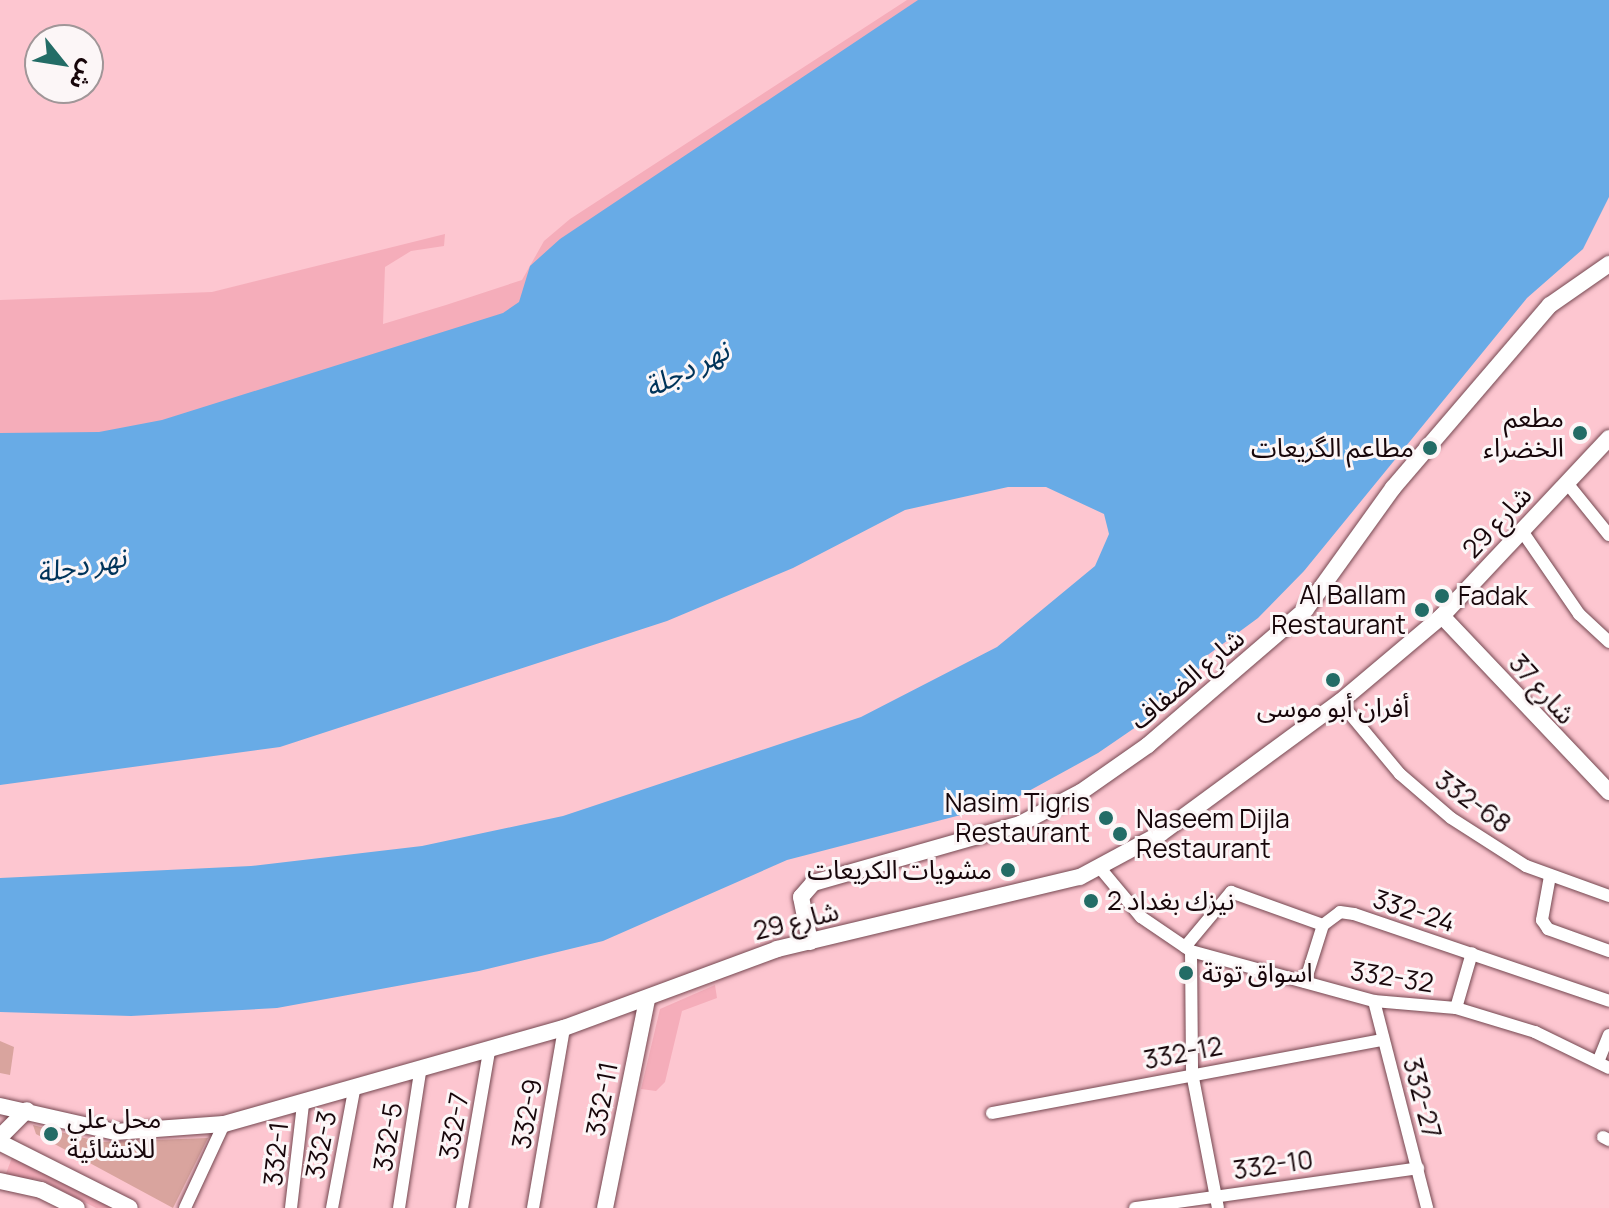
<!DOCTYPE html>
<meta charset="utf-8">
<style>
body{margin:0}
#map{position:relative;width:1609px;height:1208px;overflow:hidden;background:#fdc6d0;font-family:Manrope,"Noto Sans Arabic",sans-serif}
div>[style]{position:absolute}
.green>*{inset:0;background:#f5adba}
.water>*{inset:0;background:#68abe6}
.building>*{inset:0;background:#d9a49e}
.roads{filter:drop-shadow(0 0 2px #744750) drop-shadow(0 0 2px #744750)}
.minor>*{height:12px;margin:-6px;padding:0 6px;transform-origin:6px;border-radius:6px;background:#fff}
.tertiary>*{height:16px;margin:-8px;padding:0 8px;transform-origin:8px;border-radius:8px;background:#fff}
.dots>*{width:22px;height:22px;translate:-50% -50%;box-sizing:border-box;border:4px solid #fcf6f7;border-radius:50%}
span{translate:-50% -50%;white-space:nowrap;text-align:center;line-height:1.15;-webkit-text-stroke:6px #fcf6f7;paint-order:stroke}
.poi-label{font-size:26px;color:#17060a}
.right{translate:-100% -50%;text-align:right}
.left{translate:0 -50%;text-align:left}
.street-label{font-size:26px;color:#17060a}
.water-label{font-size:28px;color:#00345a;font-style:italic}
.north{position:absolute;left:24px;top:24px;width:80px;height:80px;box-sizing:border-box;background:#fcf6f7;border:2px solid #a09698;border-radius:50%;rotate:120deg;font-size:22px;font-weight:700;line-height:32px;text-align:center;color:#17060a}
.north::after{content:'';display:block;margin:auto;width:28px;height:36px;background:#236c66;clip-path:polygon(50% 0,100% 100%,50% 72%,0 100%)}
</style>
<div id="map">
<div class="green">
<i style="clip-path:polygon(907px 0,939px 0,570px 288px,355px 380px,0 460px,0 300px,212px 292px,445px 234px,444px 246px,411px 251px,385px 267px,383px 324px,446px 305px,522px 280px,544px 241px,570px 219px)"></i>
<i style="clip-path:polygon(715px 985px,717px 998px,682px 1011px,665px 1082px,656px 1091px,641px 1089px,660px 1009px)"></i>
<i style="clip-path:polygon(13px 1155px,115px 1208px,96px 1208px,42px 1180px,5px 1176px)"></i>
</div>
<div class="water">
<i style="clip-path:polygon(918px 0,1609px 0,1609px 197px,1583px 249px,1527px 298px,1304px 571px,1258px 618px,1205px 657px,1187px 692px,1098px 753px,1007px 803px,787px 860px,603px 941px,479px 971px,277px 1008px,131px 1016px,0 1012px,0 878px,251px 866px,422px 846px,563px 816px,861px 717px,997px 647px,1095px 566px,1109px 534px,1104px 514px,1046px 487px,1008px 487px,905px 510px,793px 568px,667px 621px,280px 747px,0 785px,0 433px,99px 432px,162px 420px,503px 313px,519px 302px,530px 266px,560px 239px)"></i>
</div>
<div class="building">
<i style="clip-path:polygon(0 1041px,14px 1047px,10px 1075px,0 1073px)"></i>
<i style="clip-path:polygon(33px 1125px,100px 1142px,208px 1138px,173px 1208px,36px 1134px)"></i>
</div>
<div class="roads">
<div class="minor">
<i style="left:1567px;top:483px;width:67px;rotate:51.1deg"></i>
<i style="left:1522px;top:531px;width:101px;rotate:55.5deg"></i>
<i style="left:1579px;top:614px;width:41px;rotate:43deg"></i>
<i style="left:1340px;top:702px;width:94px;rotate:50.2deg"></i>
<i style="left:1400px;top:774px;width:67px;rotate:40.8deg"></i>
<i style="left:1451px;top:818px;width:89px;rotate:32.6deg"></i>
<i style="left:1526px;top:866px;width:88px;rotate:19.9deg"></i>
<i style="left:1100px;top:868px;width:64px;rotate:50.1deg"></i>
<i style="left:1141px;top:917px;width:60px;rotate:34.2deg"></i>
<i style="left:1191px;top:951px;width:190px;rotate:15.3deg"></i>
<i style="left:1374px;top:1001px;width:82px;rotate:4.9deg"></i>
<i style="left:1456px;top:1008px;width:83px;rotate:16.9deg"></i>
<i style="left:1535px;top:1032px;width:82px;rotate:25.9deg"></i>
<i style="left:1550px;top:876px;width:45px;rotate:100.3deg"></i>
<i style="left:1542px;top:920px;width:11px;rotate:56deg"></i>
<i style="left:1548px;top:929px;width:65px;rotate:19.8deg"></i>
<i style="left:1185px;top:947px;width:72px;rotate:-50.1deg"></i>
<i style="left:1231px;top:892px;width:98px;rotate:19.7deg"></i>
<i style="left:1323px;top:925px;width:21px;rotate:-37deg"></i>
<i style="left:1340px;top:912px;width:14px;rotate:8deg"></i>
<i style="left:1354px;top:914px;width:269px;rotate:18.8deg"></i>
<i style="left:1191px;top:951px;width:122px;rotate:89.5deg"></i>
<i style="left:1192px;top:1073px;width:137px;rotate:79.1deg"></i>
<i style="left:1305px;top:982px;width:60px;rotate:-72.5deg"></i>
<i style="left:1374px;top:1001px;width:214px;rotate:75.6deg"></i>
<i style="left:1456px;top:1008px;width:57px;rotate:-73.8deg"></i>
<i style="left:1598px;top:1062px;width:29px;rotate:-68deg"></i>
<i style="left:992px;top:1113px;width:398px;rotate:-10.6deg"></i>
<i style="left:1603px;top:1137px;width:7px;rotate:27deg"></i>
<i style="left:185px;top:1208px;width:93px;rotate:-65.1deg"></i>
<i style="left:291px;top:1208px;width:105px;rotate:-83.4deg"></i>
<i style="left:332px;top:1208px;width:120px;rotate:-79.4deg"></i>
<i style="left:399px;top:1208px;width:138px;rotate:-81.2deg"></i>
<i style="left:462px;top:1208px;width:159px;rotate:-80.2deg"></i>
<i style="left:533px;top:1208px;width:183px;rotate:-80.2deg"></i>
<i style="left:1135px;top:1208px;width:286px;rotate:-8deg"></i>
</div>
<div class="tertiary">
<i style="left:1442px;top:616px;width:243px;rotate:46.5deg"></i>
<i style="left:810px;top:942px;width:46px;rotate:-101.3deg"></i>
<i style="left:801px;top:897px;width:18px;rotate:-49deg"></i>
<i style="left:813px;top:883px;width:215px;rotate:-15.9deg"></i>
<i style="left:1020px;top:824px;width:69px;rotate:-27.7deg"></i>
<i style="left:1081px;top:792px;width:82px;rotate:-35deg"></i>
<i style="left:1148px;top:745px;width:208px;rotate:-40.7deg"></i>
<i style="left:1306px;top:609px;width:149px;rotate:-54.3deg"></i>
<i style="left:1393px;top:488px;width:241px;rotate:-49.4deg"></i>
<i style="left:1550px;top:305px;width:72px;rotate:-34.8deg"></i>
<i style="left:0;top:1106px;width:118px;rotate:12.7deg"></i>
<i style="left:115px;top:1132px;width:109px;rotate:-4.2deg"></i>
<i style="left:224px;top:1124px;width:353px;rotate:-15.8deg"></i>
<i style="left:564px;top:1028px;width:227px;rotate:-20.3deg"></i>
<i style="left:777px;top:949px;width:311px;rotate:-13.4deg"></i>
<i style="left:1080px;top:877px;width:91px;rotate:-28.3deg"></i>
<i style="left:1160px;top:834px;width:223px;rotate:-36.3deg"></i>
<i style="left:1340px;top:702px;width:133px;rotate:-40.1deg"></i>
<i style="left:1442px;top:616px;width:244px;rotate:-46.8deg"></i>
<i style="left:0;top:1137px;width:38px;rotate:-45deg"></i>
<i style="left:1px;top:1143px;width:144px;rotate:26.7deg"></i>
<i style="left:0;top:1181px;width:42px;rotate:12.4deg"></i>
<i style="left:41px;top:1190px;width:40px;rotate:26.6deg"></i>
<i style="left:605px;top:1208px;width:213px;rotate:-78.6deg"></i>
</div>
</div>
<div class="dots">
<i style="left:1580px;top:433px;background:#236c66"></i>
<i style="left:1430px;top:448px;background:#236c66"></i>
<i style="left:1442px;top:596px;background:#236c66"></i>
<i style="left:1422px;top:610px;background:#236c66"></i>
<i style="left:1333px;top:680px;background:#236c66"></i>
<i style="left:1106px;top:818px;background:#236c66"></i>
<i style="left:1120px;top:834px;background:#236c66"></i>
<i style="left:1008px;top:870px;background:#236c66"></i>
<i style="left:1091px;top:901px;background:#236c66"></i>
<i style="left:1186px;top:973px;background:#236c66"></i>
<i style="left:51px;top:1134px;background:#236c66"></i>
</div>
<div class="poi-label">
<span class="right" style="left:1564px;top:433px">مطعم<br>الخضراء</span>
<span class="right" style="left:1414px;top:448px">مطاعم الگريعات</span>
<span class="right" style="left:1406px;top:610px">Al Ballam<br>Restaurant</span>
<span class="left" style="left:1458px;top:596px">Fadak</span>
<span style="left:1333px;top:708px">أفران أبو موسى</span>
<span class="right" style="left:1090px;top:818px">Nasim Tigris<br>Restaurant</span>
<span class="left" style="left:1136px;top:834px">Naseem Dijla<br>Restaurant</span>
<span class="right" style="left:992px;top:870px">مشويات الكريعات</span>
<span class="left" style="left:1107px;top:901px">نيزك بغداد 2</span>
<span class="left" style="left:1202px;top:973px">اسواق توتة</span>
<span class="left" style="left:67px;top:1134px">محل علي<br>للانشائية</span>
</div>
<div class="street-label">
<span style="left:1497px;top:522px;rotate:-47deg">شارع 29</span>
<span style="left:1187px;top:679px;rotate:-40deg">شارع الضفاف</span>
<span style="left:1542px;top:689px;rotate:48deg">شارع 37</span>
<span style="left:1473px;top:802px;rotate:36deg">332-68</span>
<span style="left:1414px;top:911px;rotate:18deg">332-24</span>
<span style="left:796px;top:921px;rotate:-14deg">شارع 29</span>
<span style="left:1392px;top:977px;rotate:9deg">332-32</span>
<span style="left:1183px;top:1053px;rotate:-11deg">332-12</span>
<span style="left:1422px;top:1098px;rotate:75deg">332-27</span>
<span style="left:602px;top:1099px;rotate:-79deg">332-11</span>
<span style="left:527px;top:1114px;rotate:-80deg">332-9</span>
<span style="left:454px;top:1126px;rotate:-80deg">332-7</span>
<span style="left:388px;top:1137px;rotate:-81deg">332-5</span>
<span style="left:321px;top:1145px;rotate:-79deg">332-3</span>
<span style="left:276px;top:1154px;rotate:-84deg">332-1</span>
<span style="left:1273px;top:1165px;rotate:-8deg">332-10</span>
</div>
<div class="water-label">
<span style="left:686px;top:368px;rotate:-27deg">نهر دجلة</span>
<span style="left:81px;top:564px;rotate:-11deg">نهر دجلة</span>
</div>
<div class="north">ش</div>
</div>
